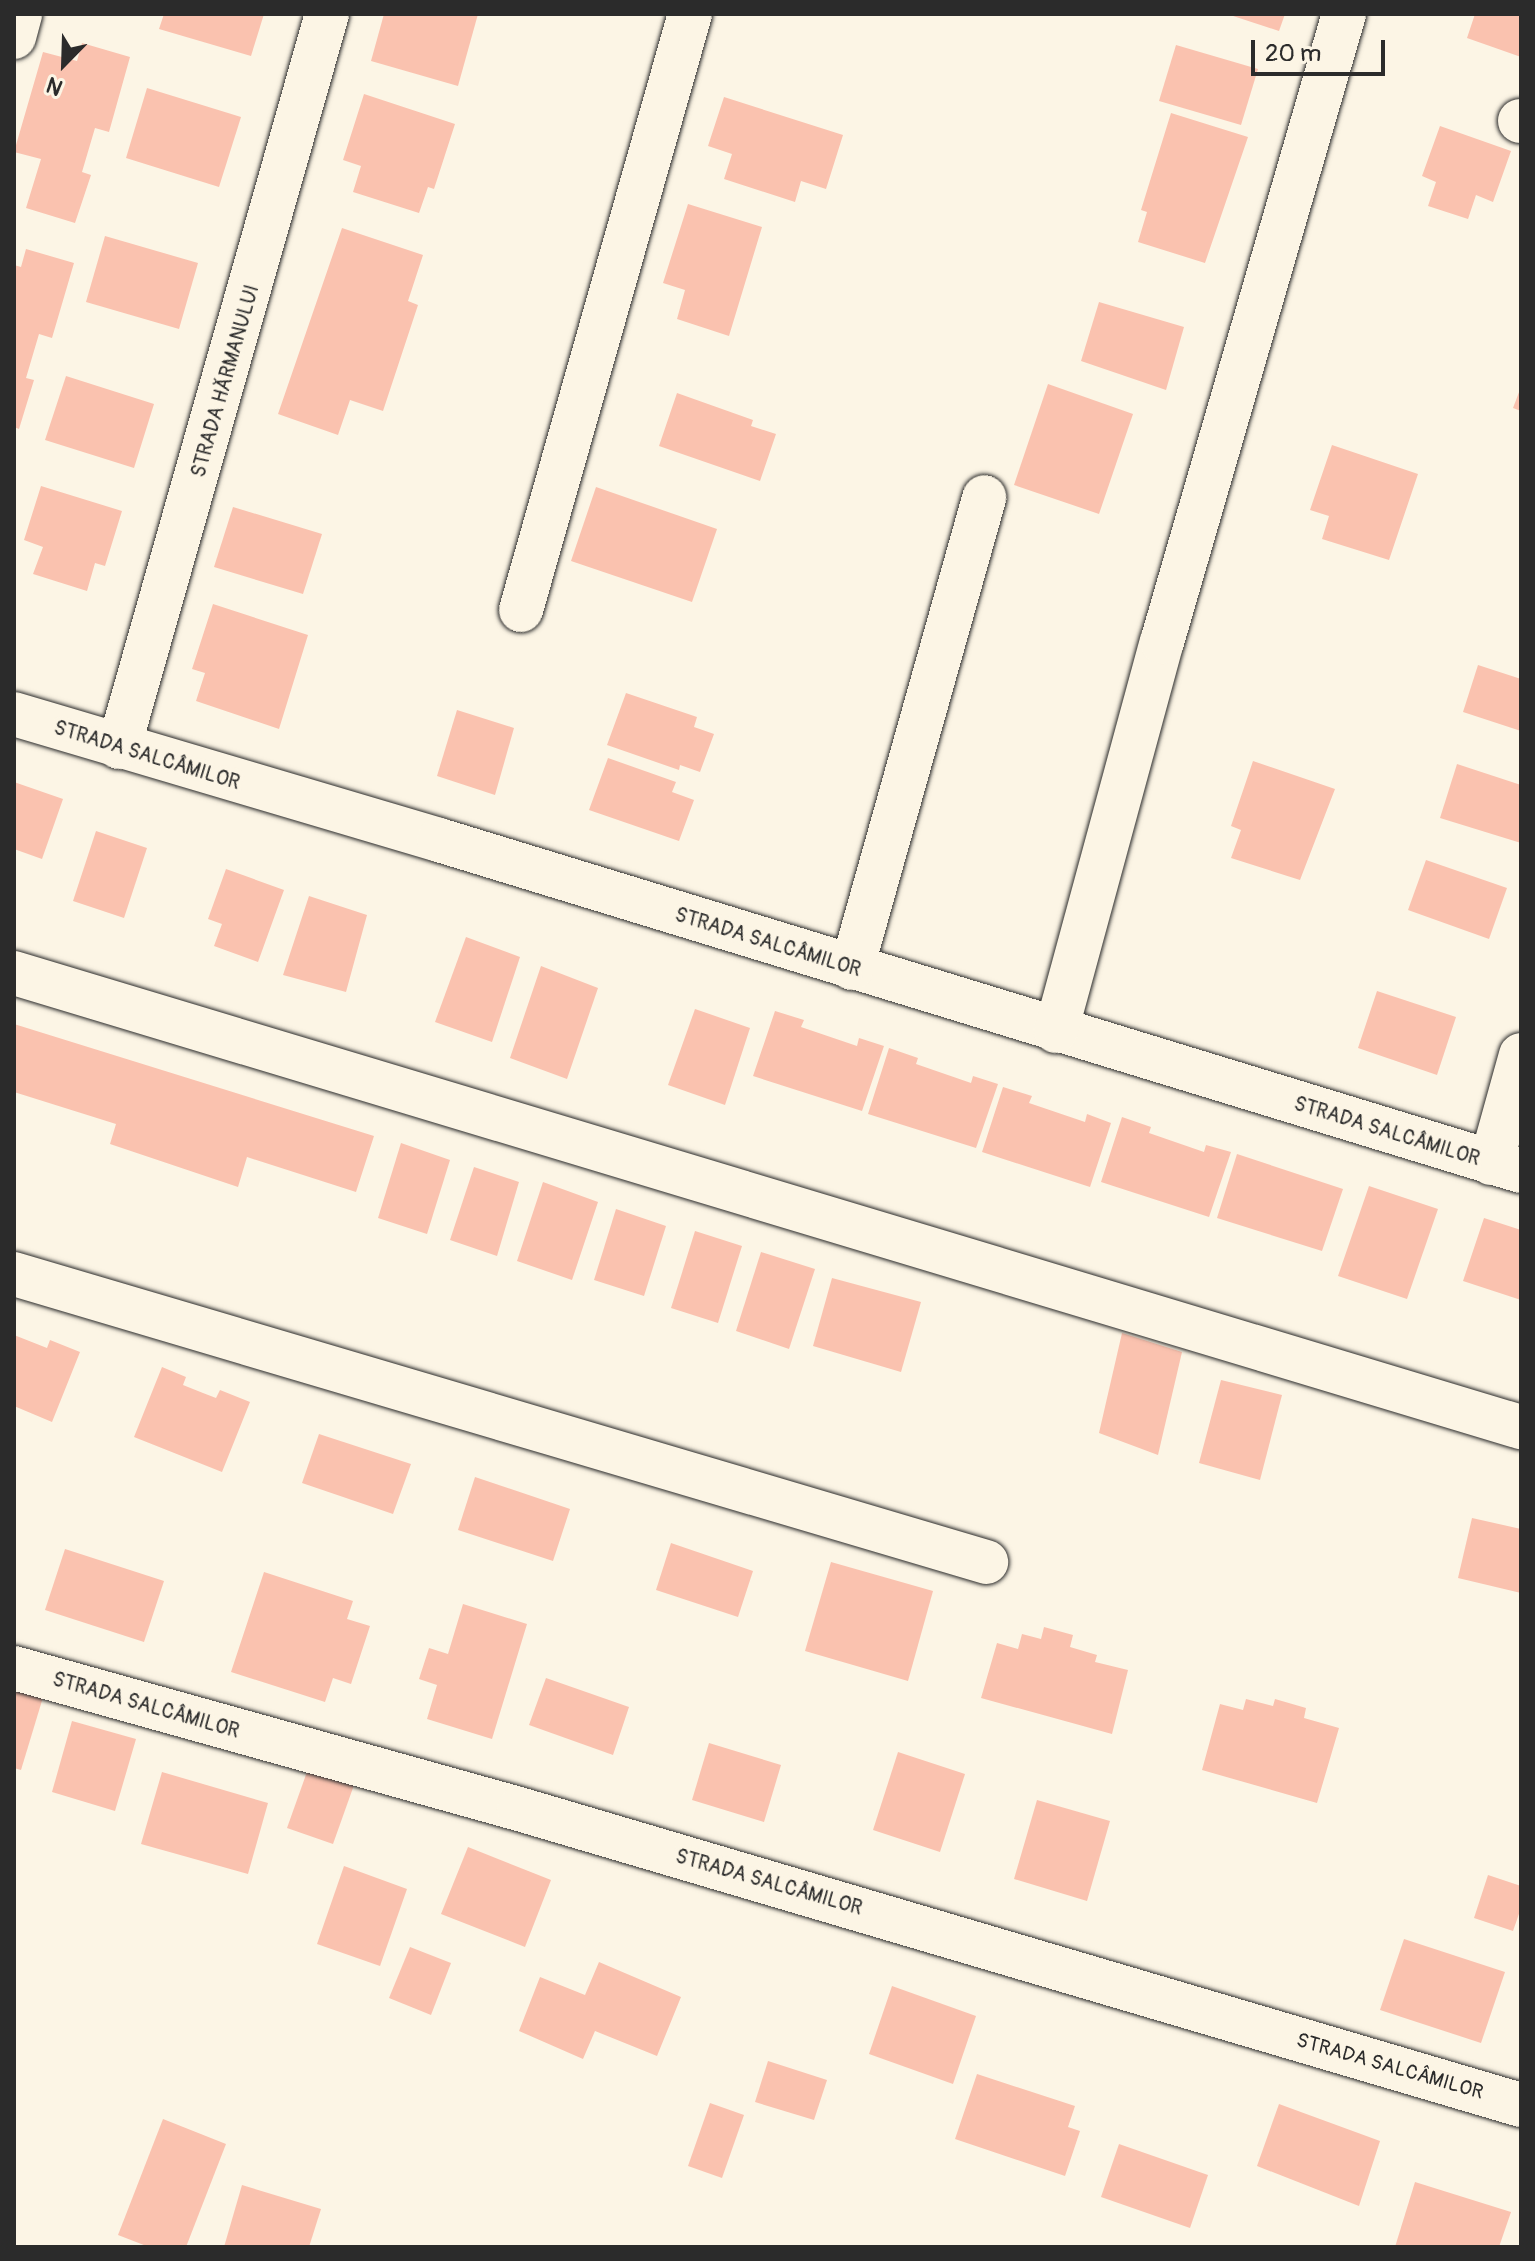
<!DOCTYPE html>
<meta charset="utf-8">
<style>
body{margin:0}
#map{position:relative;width:1535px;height:2261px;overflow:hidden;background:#fcf5e5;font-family:Pangolin,sans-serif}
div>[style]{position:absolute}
.building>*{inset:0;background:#fac2af}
.roads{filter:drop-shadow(0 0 2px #2b2b2b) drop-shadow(0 0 2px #2b2b2b)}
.minor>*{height:44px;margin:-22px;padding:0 22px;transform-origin:22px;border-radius:22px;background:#fcf5e5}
span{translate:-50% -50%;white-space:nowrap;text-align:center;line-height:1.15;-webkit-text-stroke:8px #fcf5e5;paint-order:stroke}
.street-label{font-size:20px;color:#2b2b2b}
.frame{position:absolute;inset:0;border:16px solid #2b2b2b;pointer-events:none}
.north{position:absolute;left:24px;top:24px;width:80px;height:80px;-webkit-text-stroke:6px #fcf5e5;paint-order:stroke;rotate:203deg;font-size:22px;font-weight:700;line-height:32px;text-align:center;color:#2b2b2b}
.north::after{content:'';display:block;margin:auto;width:28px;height:36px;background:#2b2b2b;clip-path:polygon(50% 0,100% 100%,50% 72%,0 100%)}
.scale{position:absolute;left:1251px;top:40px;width:134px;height:36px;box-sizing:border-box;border:4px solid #2b2b2b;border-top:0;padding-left:10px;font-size:24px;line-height:28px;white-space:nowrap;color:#2b2b2b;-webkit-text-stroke:6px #fcf5e5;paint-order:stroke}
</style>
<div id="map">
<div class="building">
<i style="clip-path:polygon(164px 14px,264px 14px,251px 56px,159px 29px)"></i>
<i style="clip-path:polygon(384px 14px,478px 14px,458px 86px,371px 61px)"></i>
<i style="clip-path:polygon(1227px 14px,1285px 14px,1279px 31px)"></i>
<i style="clip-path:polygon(1475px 14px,1521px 14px,1521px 57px,1467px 38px)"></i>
<i style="clip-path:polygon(82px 43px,130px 57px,109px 132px,95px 128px,82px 172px,91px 175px,75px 223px,26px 208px,41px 159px,14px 152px,43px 52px,77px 61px)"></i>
<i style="clip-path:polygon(1176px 45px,1258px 69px,1241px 125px,1159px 101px)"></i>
<i style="clip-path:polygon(147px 88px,241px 117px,219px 187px,126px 158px)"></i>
<i style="clip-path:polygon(364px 94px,455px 124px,434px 189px,428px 187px,419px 213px,353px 192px,361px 166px,343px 160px)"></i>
<i style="clip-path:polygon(724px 97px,843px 135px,826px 189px,801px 181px,795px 202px,724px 179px,732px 154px,708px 146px)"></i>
<i style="clip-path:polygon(1171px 113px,1248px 137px,1205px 263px,1138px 242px,1147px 212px,1141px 210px)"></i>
<i style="clip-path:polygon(1440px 126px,1511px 151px,1493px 202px,1476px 195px,1468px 219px,1428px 206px,1436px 182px,1422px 176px)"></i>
<i style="clip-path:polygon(688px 204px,762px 227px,729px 336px,677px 319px,685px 290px,663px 283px)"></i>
<i style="clip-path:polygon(342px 228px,423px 255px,408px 301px,418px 305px,383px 411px,350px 400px,338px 435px,278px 414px)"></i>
<i style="clip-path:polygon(105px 236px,198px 263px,179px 329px,86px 302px)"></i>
<i style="clip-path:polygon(26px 249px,74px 263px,52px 338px,39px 334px,26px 378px,34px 380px,19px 429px,14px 427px,14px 265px,21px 267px)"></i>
<i style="clip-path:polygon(1099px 302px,1184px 327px,1166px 390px,1081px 361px)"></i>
<i style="clip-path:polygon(66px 376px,154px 404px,134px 468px,45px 440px)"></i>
<i style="clip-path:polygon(1048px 384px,1133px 414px,1099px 514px,1014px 485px)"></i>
<i style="clip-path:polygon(1521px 387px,1521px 411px,1513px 408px)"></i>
<i style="clip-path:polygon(677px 393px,753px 420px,751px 426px,776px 434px,760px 481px,659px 446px)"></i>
<i style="clip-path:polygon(1332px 445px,1418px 474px,1389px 560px,1322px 539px,1329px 516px,1310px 510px)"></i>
<i style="clip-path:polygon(41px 486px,122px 511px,105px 566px,95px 563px,87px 591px,33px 574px,43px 547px,24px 540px)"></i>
<i style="clip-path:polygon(596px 487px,717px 529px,692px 602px,571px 561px)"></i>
<i style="clip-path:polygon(233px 507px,322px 534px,303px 594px,214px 567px)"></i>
<i style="clip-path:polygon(213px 604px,308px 635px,279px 729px,196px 701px,205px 673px,192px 669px)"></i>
<i style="clip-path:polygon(1478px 665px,1521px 679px,1521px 731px,1463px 712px)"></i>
<i style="clip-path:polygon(626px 693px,697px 717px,694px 727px,714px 734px,700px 772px,680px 765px,679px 770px,607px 745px)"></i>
<i style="clip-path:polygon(457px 710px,514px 728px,495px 795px,437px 776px)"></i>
<i style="clip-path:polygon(608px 758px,676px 782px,672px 792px,694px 800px,679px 841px,589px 810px)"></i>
<i style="clip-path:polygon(1253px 761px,1335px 789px,1300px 880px,1231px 858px,1241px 830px,1231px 826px)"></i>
<i style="clip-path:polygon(1457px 764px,1521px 785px,1521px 843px,1440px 818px)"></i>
<i style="clip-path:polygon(14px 782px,63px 799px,42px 859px,14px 849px)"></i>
<i style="clip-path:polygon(96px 831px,147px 848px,124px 918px,73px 901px)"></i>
<i style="clip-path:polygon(1426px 860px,1507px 888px,1489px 939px,1408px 910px)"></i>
<i style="clip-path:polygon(226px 869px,284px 890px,258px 962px,214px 946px,222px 924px,208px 919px)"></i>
<i style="clip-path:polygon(309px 896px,367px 915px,346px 992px,283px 975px)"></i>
<i style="clip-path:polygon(466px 937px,520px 957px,492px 1042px,435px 1022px)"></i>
<i style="clip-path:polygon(541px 966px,598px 988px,567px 1079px,510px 1058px)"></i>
<i style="clip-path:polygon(1377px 991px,1456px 1017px,1437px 1075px,1358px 1048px)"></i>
<i style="clip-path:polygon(695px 1009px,750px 1028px,725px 1105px,668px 1085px)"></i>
<i style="clip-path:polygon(775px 1011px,804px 1020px,801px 1027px,857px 1046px,859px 1038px,884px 1046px,862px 1111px,753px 1076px)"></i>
<i style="clip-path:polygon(14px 1024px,374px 1136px,356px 1192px,247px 1157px,238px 1187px,110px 1144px,116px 1124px,14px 1092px)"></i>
<i style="clip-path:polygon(889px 1048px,918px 1058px,916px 1064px,971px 1083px,973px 1076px,998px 1084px,976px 1148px,868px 1114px)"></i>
<i style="clip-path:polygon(1003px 1087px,1032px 1096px,1029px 1103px,1085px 1122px,1087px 1114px,1111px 1123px,1090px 1187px,982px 1152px)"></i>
<i style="clip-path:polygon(1122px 1117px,1151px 1127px,1149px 1133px,1204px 1152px,1206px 1145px,1231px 1152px,1209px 1217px,1101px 1182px)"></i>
<i style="clip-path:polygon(401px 1143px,450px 1160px,427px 1234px,378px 1218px)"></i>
<i style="clip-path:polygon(1237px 1154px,1343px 1189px,1322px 1251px,1217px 1218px)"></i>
<i style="clip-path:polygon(474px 1167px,519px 1182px,497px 1256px,450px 1240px)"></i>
<i style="clip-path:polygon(543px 1182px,598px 1202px,572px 1280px,517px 1261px)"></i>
<i style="clip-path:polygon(1369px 1186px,1438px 1209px,1407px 1299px,1338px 1276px)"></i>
<i style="clip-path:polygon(616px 1209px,666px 1226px,644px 1296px,594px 1280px)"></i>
<i style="clip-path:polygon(1484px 1218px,1521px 1230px,1521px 1300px,1463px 1281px)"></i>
<i style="clip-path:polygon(695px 1231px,742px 1246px,718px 1323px,671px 1308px)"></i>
<i style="clip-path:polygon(761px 1252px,815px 1269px,789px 1349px,736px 1331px)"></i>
<i style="clip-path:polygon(832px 1278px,921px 1302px,901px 1372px,813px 1346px)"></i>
<i style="clip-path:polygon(1122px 1333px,1182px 1352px,1158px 1455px,1099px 1433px)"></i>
<i style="clip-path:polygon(14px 1335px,47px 1348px,50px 1340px,80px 1352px,52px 1422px,14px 1406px)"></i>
<i style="clip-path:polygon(162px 1367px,186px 1377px,183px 1385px,203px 1393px,216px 1398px,220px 1390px,250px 1402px,222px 1472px,134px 1437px)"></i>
<i style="clip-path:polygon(1221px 1380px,1282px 1395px,1260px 1480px,1199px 1463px)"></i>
<i style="clip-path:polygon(319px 1434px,411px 1464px,393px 1514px,302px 1483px)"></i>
<i style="clip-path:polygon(475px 1477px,570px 1509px,553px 1561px,458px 1530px)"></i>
<i style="clip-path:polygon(1472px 1518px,1521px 1529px,1521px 1593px,1458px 1578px)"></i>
<i style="clip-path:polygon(671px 1543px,753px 1571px,738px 1617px,656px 1590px)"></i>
<i style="clip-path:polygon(65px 1549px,164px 1581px,144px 1642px,45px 1610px)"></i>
<i style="clip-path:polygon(831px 1562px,933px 1591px,908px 1681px,805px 1651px)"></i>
<i style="clip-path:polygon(264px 1572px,353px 1601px,347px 1619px,370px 1626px,351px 1684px,333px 1678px,325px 1702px,231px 1672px)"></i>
<i style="clip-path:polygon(463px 1604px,527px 1624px,492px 1739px,427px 1719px,437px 1685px,419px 1679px,429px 1648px,448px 1654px)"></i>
<i style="clip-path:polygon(1044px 1627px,1073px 1635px,1070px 1647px,1097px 1655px,1095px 1662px,1128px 1670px,1112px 1734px,981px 1698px,997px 1643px,1018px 1649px,1022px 1634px,1041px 1639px)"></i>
<i style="clip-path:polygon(546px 1678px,629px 1707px,613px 1755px,529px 1725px)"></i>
<i style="clip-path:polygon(14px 1685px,44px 1694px,21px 1770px,14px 1768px)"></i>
<i style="clip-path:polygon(1246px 1699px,1273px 1706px,1275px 1699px,1306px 1708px,1304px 1718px,1339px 1728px,1317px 1803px,1202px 1770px,1220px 1704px,1243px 1710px)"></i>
<i style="clip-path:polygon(72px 1721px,136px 1739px,115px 1811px,52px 1792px)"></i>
<i style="clip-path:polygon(709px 1743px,781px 1765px,764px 1822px,692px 1800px)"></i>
<i style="clip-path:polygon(898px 1752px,965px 1774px,940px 1852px,873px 1830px)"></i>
<i style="clip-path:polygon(308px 1769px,354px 1785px,333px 1844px,287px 1828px)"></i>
<i style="clip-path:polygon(162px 1772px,268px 1803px,248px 1874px,141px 1844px)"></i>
<i style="clip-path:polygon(1037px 1800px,1110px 1821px,1087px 1901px,1014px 1879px)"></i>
<i style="clip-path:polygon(468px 1847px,551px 1880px,525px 1947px,441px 1914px)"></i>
<i style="clip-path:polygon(344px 1866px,407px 1889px,380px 1966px,317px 1944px)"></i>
<i style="clip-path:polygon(1488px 1875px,1521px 1886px,1521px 1908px,1513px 1931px,1474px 1918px)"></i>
<i style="clip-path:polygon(1404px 1939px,1505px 1972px,1481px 2043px,1380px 2010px)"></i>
<i style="clip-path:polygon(410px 1947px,451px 1963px,431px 2015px,389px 1998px)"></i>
<i style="clip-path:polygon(599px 1962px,681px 1997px,657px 2056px,595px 2031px,583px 2059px,519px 2031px,540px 1977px,585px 1995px)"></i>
<i style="clip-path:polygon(892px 1986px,976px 2016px,953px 2084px,869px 2054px)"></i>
<i style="clip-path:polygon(768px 2061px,827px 2080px,814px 2120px,755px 2102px)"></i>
<i style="clip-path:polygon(977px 2074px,1075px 2106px,1068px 2127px,1080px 2131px,1065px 2176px,955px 2139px)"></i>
<i style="clip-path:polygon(710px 2103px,744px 2115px,722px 2178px,688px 2166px)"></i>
<i style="clip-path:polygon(1279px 2104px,1380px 2141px,1359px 2206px,1257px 2166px)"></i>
<i style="clip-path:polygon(163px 2119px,226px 2144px,186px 2247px,149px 2247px,118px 2235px)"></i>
<i style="clip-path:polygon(1119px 2144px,1208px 2175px,1190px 2228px,1101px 2197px)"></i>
<i style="clip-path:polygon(1415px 2182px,1511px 2212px,1499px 2247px,1395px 2247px)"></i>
<i style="clip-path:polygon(242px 2185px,321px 2209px,309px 2247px,224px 2247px)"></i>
</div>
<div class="roads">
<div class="minor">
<i style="left:14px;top:37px;width:24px;rotate:-75deg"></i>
<i style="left:1520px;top:121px;width:1px"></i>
<i style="left:521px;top:610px;width:619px;rotate:-74.17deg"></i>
<i style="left:14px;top:714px;width:443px;rotate:16.5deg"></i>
<i style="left:439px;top:840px;width:1131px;rotate:17.01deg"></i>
<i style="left:119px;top:747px;width:762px;rotate:-74.16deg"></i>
<i style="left:852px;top:968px;width:489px;rotate:-74.3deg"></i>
<i style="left:14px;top:973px;width:1574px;rotate:16.77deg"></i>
<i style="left:1056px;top:1031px;width:403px;rotate:-74.8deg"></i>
<i style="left:1162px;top:642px;width:654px;rotate:-73.84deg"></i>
<i style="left:1491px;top:1163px;width:112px;rotate:-74.5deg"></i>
<i style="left:14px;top:1274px;width:1014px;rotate:16.5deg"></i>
<i style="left:14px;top:1668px;width:524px;rotate:15.6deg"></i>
<i style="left:519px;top:1809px;width:1045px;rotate:16.46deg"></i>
</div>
</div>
<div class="street-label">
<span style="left:225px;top:381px;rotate:-74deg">STRADA HĂRMANULUI</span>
<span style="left:147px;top:755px;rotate:17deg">STRADA SALCÂMILOR</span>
<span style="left:768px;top:942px;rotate:17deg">STRADA SALCÂMILOR</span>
<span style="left:1387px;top:1131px;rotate:17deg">STRADA SALCÂMILOR</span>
<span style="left:146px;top:1705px;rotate:16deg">STRADA SALCÂMILOR</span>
<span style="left:769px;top:1882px;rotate:16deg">STRADA SALCÂMILOR</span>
<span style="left:1390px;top:2066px;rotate:16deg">STRADA SALCÂMILOR</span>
</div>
<div class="frame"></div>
<div class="north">N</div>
<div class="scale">20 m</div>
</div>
